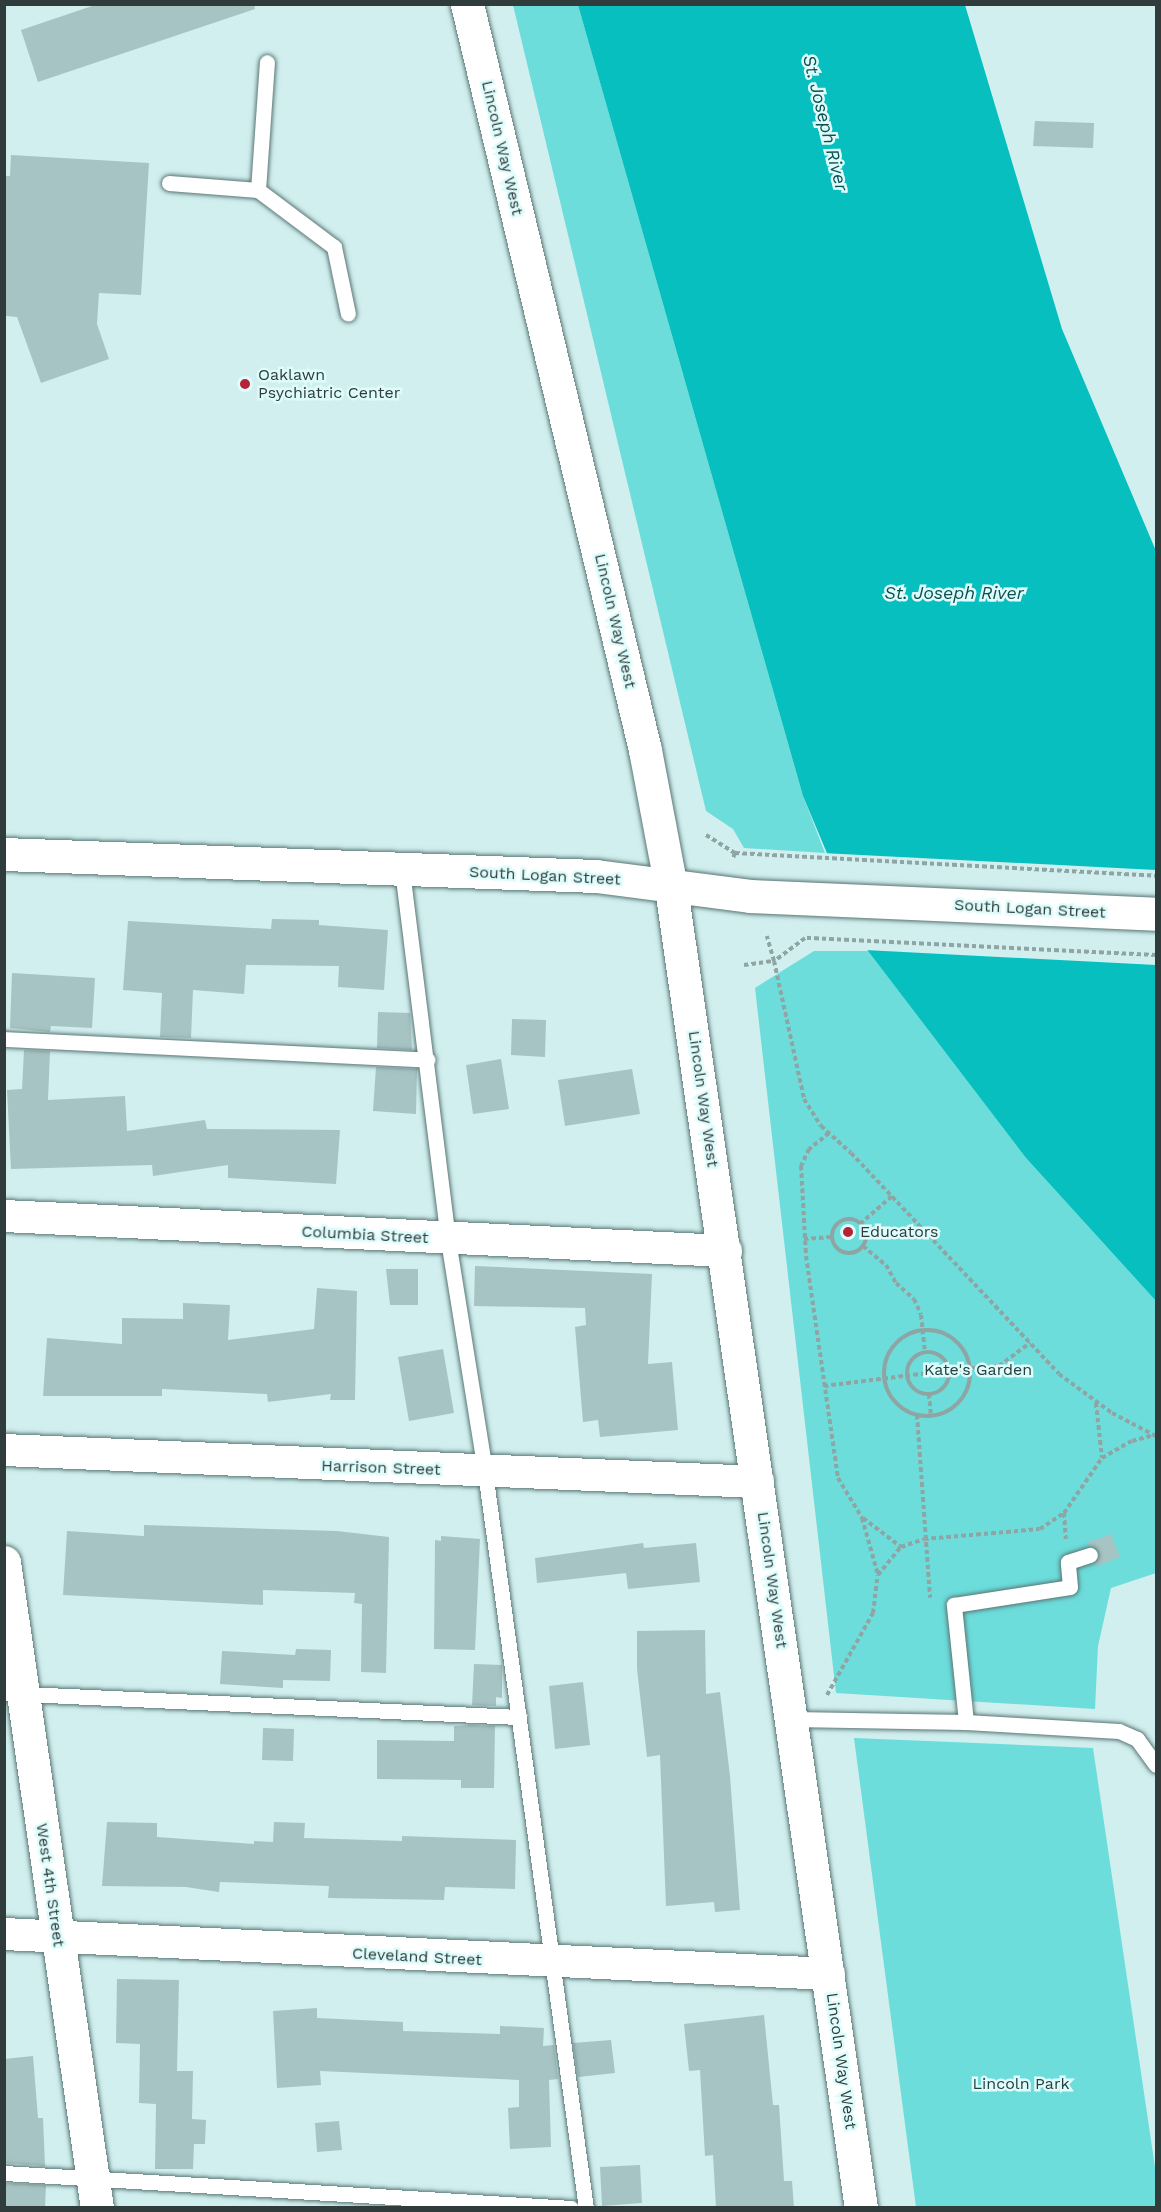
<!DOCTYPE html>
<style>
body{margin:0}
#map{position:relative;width:1161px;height:2212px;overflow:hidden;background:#d0efee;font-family:"Work Sans",sans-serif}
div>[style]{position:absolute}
.green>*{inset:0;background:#6cdddb}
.water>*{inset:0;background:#07bfbe}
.pier>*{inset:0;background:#d0efee}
.building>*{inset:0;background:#a6c4c3}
.path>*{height:4px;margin-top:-2px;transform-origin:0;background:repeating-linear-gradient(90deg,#8ea5a4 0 4.5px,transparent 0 7.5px)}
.path>.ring{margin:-2px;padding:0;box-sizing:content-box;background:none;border:4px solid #8ea5a4;border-radius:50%}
.roads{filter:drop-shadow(0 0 2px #5a7675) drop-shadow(0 0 2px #5a7675)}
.lane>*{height:15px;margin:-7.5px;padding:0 7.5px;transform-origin:7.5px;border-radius:7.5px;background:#fff}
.street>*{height:32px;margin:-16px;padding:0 16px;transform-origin:16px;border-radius:16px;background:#fff}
.secondary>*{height:33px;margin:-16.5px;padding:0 16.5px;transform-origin:16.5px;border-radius:16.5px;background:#fff}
.primary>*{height:33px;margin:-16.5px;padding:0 16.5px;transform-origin:16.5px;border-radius:16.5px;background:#fff}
.dots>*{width:16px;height:16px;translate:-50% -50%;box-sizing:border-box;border:3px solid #ddfcfb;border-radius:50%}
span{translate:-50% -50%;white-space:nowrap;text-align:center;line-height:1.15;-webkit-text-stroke:5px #ddfcfb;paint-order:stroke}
.street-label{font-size:16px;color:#303c3b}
.poi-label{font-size:16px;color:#303c3b}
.left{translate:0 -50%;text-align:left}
.park-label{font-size:16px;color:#263e3e}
.water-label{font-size:18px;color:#0d4f4e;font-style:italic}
.frame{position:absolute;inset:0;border:6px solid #303c3b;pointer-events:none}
</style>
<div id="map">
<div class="green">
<i style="clip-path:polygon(513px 5px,578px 5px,803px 796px,825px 853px,744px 848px,733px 829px,706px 811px)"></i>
<i style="clip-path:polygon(814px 951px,868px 951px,1026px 1158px,1156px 1301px,1156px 1573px,1111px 1588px,1098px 1646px,1095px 1709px,836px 1693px,755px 988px)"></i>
<i style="clip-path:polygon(854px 1738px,1093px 1748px,1156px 2174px,1156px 2207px,916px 2207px)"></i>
</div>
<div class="water">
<i style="clip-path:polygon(578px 5px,965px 5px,1062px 329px,1156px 551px,1156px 1301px,1026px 1158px,868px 951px,803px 796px)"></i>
</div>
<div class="pier">
<i style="clip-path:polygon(822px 853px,1156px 870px,1156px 965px,865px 950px)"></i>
</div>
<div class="building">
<i style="clip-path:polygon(98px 4px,254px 4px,255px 9px,38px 82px,21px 30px)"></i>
<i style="clip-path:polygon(1035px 121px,1094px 123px,1093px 148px,1033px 146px)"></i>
<i style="clip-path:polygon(11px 155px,149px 163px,141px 295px,99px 293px,97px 324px,109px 359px,41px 383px,17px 317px,6px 316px,4px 176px,10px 176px)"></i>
<i style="clip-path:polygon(272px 919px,319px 920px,319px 925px,388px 930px,384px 990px,338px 987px,339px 966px,246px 965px,244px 994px,193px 990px,191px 1038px,160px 1037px,162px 993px,123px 990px,128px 921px,271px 929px)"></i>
<i style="clip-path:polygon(12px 973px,95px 978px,92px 1028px,51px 1026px,50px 1032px,10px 1028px)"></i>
<i style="clip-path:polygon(378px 1012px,410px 1013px,412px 1050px,377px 1048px)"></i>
<i style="clip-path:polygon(512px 1019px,546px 1020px,545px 1057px,511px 1055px)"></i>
<i style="clip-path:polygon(24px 1050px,50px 1051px,48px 1100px,125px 1096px,127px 1131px,205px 1120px,207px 1129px,340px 1130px,336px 1184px,228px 1178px,228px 1165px,153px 1176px,152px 1165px,11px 1169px,7px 1090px,22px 1089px)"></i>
<i style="clip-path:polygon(501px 1059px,509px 1109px,473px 1114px,466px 1065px)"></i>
<i style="clip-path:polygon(376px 1067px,417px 1069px,416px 1114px,373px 1111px)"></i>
<i style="clip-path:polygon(632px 1069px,640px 1114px,565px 1126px,558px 1080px)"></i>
<i style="clip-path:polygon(475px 1266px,652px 1274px,648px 1364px,672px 1362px,678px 1430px,600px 1437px,598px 1420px,583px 1422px,575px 1327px,586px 1325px,585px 1308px,474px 1306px)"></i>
<i style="clip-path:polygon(386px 1269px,418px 1269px,418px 1305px,390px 1305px)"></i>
<i style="clip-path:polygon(317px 1288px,357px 1291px,355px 1400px,330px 1400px,331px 1394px,268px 1402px,267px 1394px,162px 1389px,162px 1396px,43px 1396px,47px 1338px,122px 1344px,122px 1318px,183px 1319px,183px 1303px,230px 1305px,228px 1340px,314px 1329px)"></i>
<i style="clip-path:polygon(443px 1349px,454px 1413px,409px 1421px,398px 1357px)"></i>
<i style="clip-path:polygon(144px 1525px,337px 1531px,389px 1537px,386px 1673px,361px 1672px,362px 1604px,354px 1603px,355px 1593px,263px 1590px,263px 1605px,63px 1595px,67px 1531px,144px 1536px)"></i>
<i style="clip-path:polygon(1111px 1534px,1120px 1557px,1095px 1567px,1099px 1552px,1086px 1543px)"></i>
<i style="clip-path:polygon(441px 1536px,480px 1539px,475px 1650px,434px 1649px,435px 1540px,441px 1541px)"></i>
<i style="clip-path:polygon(643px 1543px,644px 1548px,696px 1543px,700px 1582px,628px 1589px,626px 1573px,537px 1583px,535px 1558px)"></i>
<i style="clip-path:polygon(705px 1630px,706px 1694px,720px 1692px,730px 1776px,740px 1910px,715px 1912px,714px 1902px,666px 1906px,660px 1755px,647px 1757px,637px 1669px,637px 1631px)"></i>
<i style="clip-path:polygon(296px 1649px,331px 1650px,330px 1681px,283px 1680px,283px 1688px,220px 1684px,222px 1651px,295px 1655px)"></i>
<i style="clip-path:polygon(474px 1664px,502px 1665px,502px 1698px,496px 1697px,496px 1706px,472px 1705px)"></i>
<i style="clip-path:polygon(583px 1682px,590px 1745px,555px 1749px,549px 1686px)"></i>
<i style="clip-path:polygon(471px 1725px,495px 1726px,494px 1788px,461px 1788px,461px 1780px,377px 1779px,377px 1740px,454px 1741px,454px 1726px)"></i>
<i style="clip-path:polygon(263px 1728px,294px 1729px,293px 1761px,262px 1760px)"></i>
<i style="clip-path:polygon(107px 1822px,157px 1823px,157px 1837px,254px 1844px,254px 1841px,273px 1842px,274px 1822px,305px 1823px,304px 1838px,402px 1841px,402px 1836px,516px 1840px,515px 1889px,445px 1887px,444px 1900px,328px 1898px,329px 1886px,220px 1882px,219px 1892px,186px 1887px,102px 1886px)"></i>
<i style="clip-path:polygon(117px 1979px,179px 1980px,177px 2071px,193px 2071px,192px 2119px,206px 2120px,205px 2144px,194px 2144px,193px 2169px,155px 2169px,156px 2104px,139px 2103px,140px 2044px,116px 2043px)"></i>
<i style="clip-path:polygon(317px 2008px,317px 2018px,403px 2022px,403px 2031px,500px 2034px,500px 2026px,544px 2028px,543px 2046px,554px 2045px,558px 2079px,549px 2080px,551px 2147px,510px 2149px,508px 2108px,519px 2107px,519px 2080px,320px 2071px,321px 2085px,277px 2088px,273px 2011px)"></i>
<i style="clip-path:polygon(764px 2015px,773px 2105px,779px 2105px,784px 2181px,792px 2181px,794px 2208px,716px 2208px,713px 2155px,705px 2156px,700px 2070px,689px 2071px,684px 2024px)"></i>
<i style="clip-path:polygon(611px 2040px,615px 2073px,578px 2077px,573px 2043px)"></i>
<i style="clip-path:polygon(33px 2056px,38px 2118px,43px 2118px,45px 2166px,4px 2163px,4px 2059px)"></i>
<i style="clip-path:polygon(339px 2121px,342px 2150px,317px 2152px,315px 2123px)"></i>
<i style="clip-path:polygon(640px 2165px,642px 2203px,602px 2206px,600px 2167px)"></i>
<i style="clip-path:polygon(4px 2183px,46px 2185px,45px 2208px,4px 2208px)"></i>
</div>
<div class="path">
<i style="left:706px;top:835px;width:34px;rotate:32deg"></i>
<i style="left:735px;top:853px;width:5px;rotate:112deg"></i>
<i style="left:735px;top:853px;width:422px;rotate:3.1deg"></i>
<i style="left:1156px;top:955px;width:351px;rotate:-177.2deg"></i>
<i style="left:805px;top:938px;width:39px;rotate:143deg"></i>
<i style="left:774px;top:961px;width:141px;rotate:77.7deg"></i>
<i style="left:804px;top:1099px;width:32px;rotate:58deg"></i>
<i style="left:821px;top:1126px;width:40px;rotate:42deg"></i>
<i style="left:851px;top:1153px;width:303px;rotate:46.7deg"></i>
<i style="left:1059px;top:1374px;width:66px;rotate:36.3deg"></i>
<i style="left:1112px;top:1413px;width:50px;rotate:27.6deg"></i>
<i style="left:744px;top:965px;width:30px;rotate:-8deg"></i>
<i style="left:774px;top:961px;width:26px;rotate:-106deg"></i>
<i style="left:829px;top:1133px;width:26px;rotate:141deg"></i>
<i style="left:809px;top:1149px;width:19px;rotate:115deg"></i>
<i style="left:801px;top:1166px;width:90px;rotate:86.8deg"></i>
<i style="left:806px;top:1256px;width:224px;rotate:81.8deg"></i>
<i style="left:838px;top:1478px;width:47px;rotate:59deg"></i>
<i style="left:862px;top:1518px;width:59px;rotate:74.3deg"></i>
<i class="ring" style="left:832px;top:1219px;width:30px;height:30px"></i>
<i style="left:860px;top:1224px;width:43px;rotate:-41.2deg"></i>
<i style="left:804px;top:1239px;width:28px;rotate:-4deg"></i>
<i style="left:863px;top:1246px;width:30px;rotate:40deg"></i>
<i style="left:886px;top:1265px;width:21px;rotate:61deg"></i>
<i style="left:896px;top:1283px;width:24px;rotate:42deg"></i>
<i style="left:914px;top:1299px;width:17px;rotate:66deg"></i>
<i style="left:921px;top:1315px;width:36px;rotate:84deg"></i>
<i class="ring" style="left:884px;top:1330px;width:82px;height:82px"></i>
<i class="ring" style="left:907px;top:1352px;width:38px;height:38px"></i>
<i style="left:949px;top:1370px;width:50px;rotate:-4.6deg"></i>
<i style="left:999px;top:1366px;width:39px;rotate:-37deg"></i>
<i style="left:824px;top:1386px;width:105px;rotate:-7.1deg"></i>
<i style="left:929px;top:1394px;width:22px;rotate:85deg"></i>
<i style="left:1096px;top:1403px;width:55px;rotate:83.8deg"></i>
<i style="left:917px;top:1415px;width:183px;rotate:85.9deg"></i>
<i style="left:1064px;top:1513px;width:26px;rotate:86deg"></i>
<i style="left:863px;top:1518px;width:48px;rotate:37.3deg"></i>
<i style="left:827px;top:1695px;width:94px;rotate:-60.7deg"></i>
<i style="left:873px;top:1613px;width:38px;rotate:-83deg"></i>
<i style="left:878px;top:1575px;width:36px;rotate:-51deg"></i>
<i style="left:901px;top:1547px;width:24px;rotate:-19deg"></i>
<i style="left:924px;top:1539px;width:116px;rotate:-4.9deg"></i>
<i style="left:1040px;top:1529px;width:29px;rotate:-34deg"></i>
<i style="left:1064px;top:1513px;width:67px;rotate:-55.4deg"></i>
<i style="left:1102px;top:1458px;width:34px;rotate:-30deg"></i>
<i style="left:1132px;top:1441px;width:23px;rotate:-15deg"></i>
</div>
<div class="roads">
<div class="lane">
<i style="left:169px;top:183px;width:89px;rotate:4.5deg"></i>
<i style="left:258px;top:190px;width:95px;rotate:36.9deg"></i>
<i style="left:334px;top:247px;width:68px;rotate:78.2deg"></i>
<i style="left:258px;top:190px;width:128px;rotate:-86deg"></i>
<i style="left:402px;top:870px;width:373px;rotate:82.9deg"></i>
<i style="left:448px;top:1240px;width:235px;rotate:80.9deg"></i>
<i style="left:485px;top:1472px;width:743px;rotate:82.19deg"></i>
<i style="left:4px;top:1039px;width:424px;rotate:2.8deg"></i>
<i style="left:4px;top:1693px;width:516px;rotate:2.67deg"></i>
<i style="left:792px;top:1719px;width:174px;rotate:1deg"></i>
<i style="left:966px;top:1722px;width:153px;rotate:3.4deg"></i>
<i style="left:1119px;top:1731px;width:20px;rotate:24deg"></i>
<i style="left:1137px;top:1739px;width:32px;rotate:54deg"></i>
<i style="left:966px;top:1722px;width:118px;rotate:-95.9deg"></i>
<i style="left:954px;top:1605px;width:117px;rotate:-8.8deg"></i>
<i style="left:1070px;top:1587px;width:25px;rotate:-95deg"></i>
<i style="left:1068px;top:1562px;width:23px;rotate:-18deg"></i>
<i style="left:4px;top:2173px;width:568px;rotate:3.53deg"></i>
</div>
<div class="street">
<i style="left:4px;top:1216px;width:723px;rotate:2.78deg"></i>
<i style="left:4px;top:1450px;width:755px;rotate:2.43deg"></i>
<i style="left:4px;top:1934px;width:826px;rotate:2.78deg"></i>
</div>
<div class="secondary">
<i style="left:4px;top:854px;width:592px;rotate:2.13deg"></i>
<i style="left:596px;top:876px;width:155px;rotate:7.4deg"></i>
<i style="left:750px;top:896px;width:406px;rotate:2.5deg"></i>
<i style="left:4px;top:1562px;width:653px;rotate:81.81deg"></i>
</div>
<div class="primary">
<i style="left:467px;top:4px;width:767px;rotate:76.58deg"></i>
<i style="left:645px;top:750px;width:140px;rotate:79.3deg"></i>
<i style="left:671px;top:888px;width:1334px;rotate:81.81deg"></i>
</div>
</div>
<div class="dots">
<i style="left:245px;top:384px;background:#b52334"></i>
<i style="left:848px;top:1232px;background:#b52334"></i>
</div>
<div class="street-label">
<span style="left:502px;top:148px;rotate:77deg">Lincoln Way West</span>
<span style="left:615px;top:621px;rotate:77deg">Lincoln Way West</span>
<span style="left:545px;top:876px;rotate:3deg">South Logan Street</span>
<span style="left:1030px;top:909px;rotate:3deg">South Logan Street</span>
<span style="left:703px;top:1099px;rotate:82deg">Lincoln Way West</span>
<span style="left:365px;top:1235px;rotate:3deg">Columbia Street</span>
<span style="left:381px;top:1468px;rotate:2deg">Harrison Street</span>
<span style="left:772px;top:1580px;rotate:82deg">Lincoln Way West</span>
<span style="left:50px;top:1885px;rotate:82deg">West 4th Street</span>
<span style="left:417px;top:1957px;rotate:3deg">Cleveland Street</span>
<span style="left:841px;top:2061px;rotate:82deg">Lincoln Way West</span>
</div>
<div class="poi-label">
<span class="left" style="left:258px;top:384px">Oaklawn<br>Psychiatric Center</span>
<span class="left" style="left:860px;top:1232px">Educators</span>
</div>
<div class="park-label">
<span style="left:978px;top:1370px">Kate's Garden</span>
<span style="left:1021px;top:2084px">Lincoln Park</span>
</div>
<div class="water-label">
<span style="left:825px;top:123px;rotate:76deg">St. Joseph River</span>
<span style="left:954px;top:593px">St. Joseph River</span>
</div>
<div class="frame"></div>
</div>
